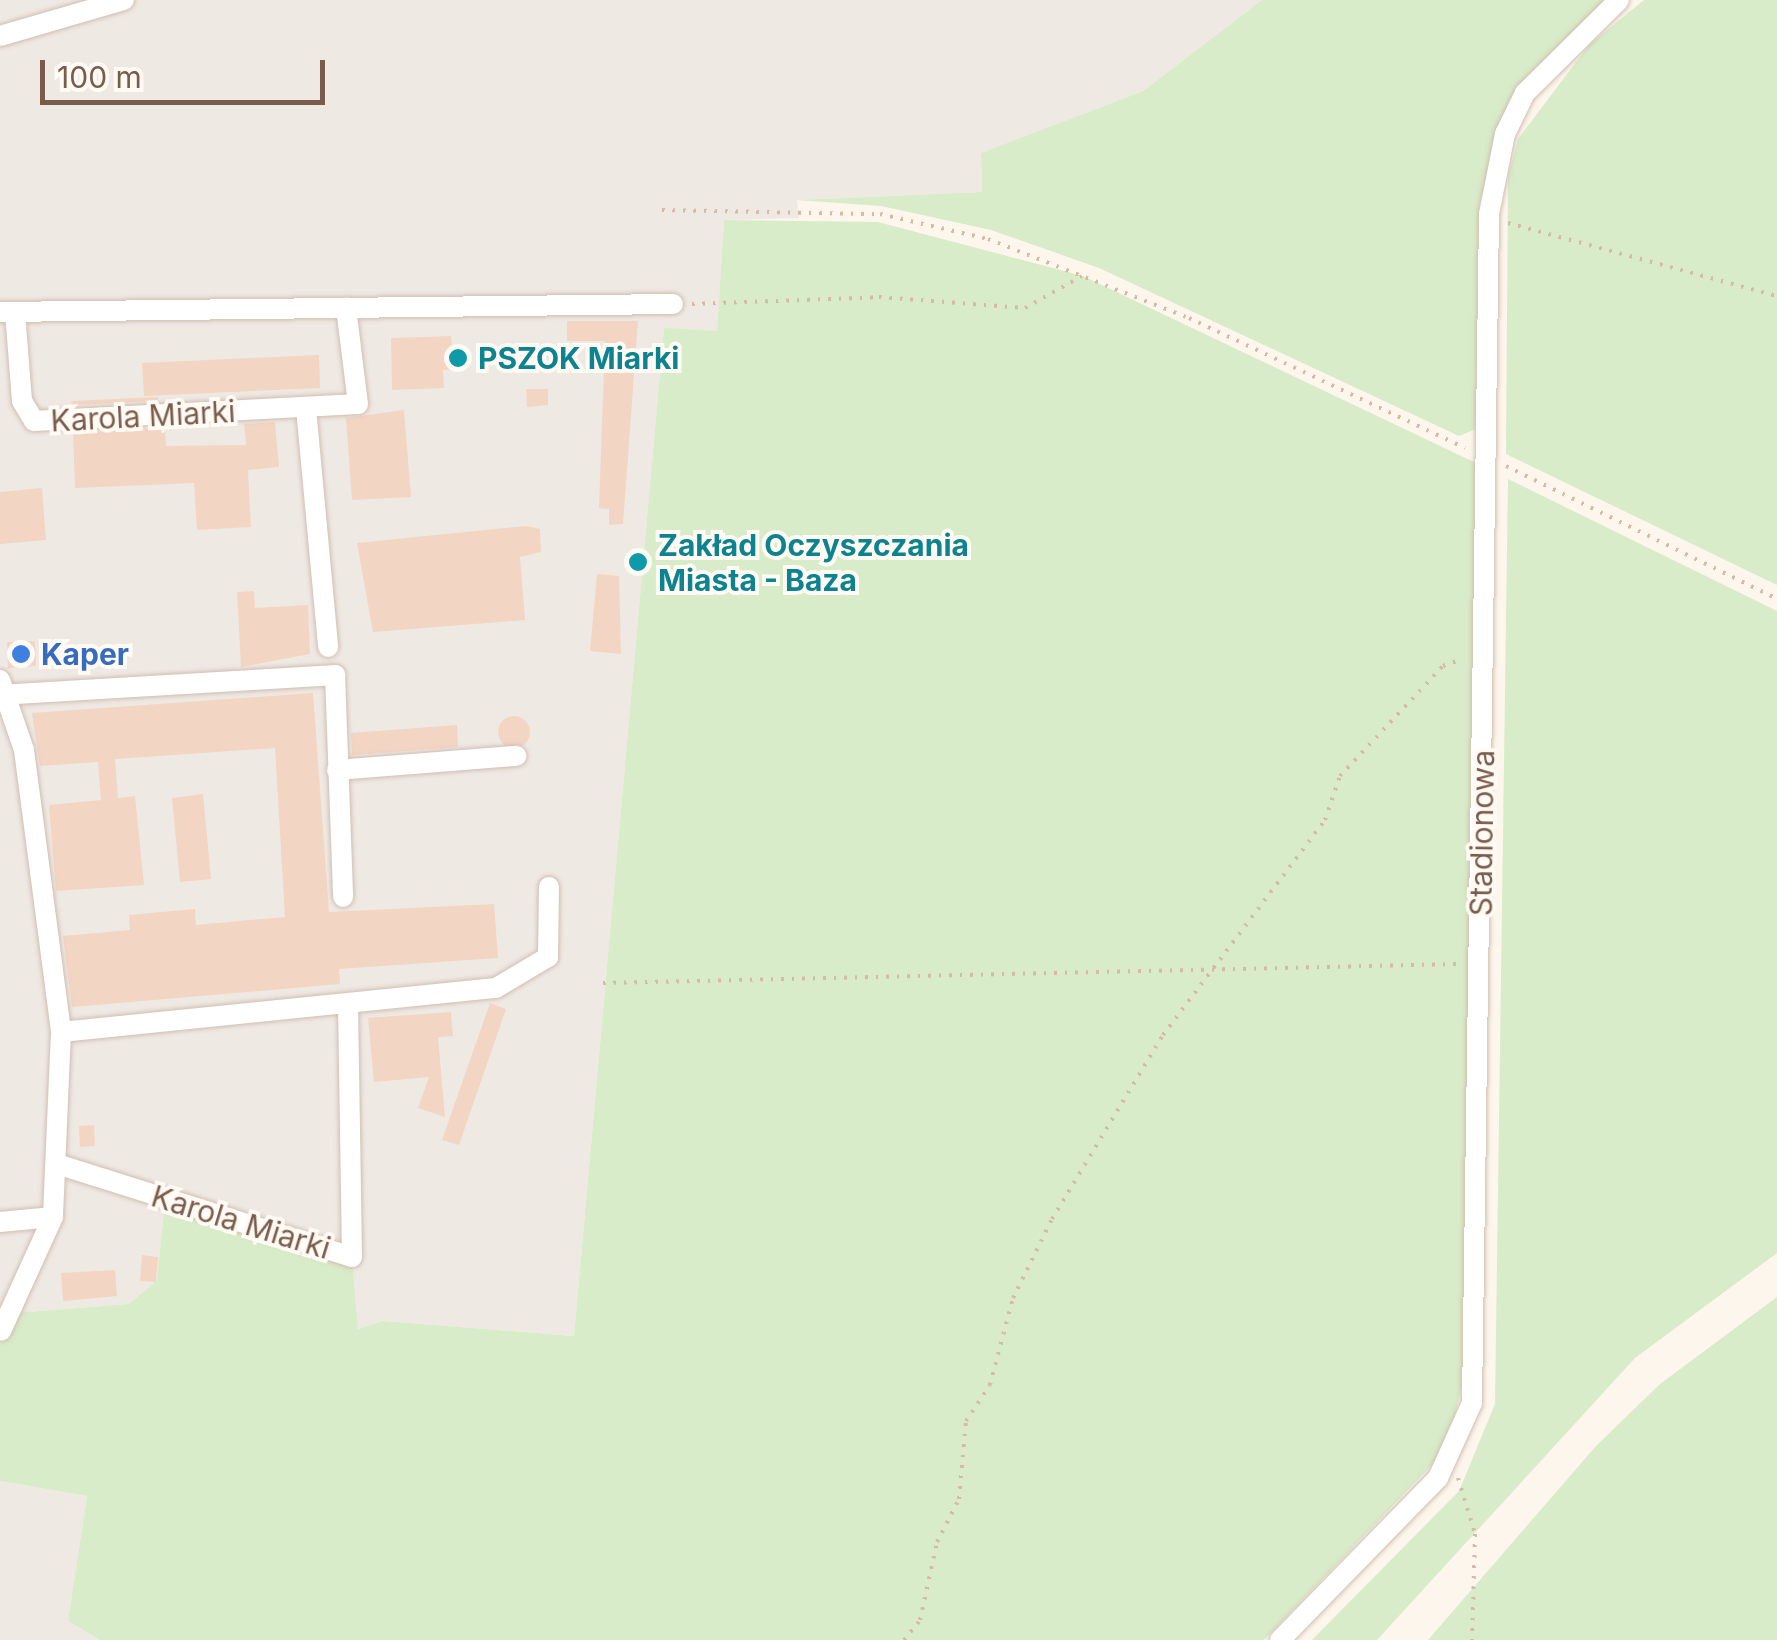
<!DOCTYPE html>
<meta charset="utf-8">
<style>
body{margin:0}
#map{position:relative;width:1777px;height:1640px;overflow:hidden;background:#fdf6ec;font-family:Inter,sans-serif}
div>[style]{position:absolute}
.industrial>*{inset:0;background:#efe9e4}
.green>*{inset:0;background:#d8ecc9}
.building>*{inset:0;background:#f3d5c3}
.round{border-radius:50%}
.path>*{height:4px;margin-top:-2px;transform-origin:0;background:repeating-linear-gradient(90deg,#d9b8a5 0 2.5px,transparent 0 10.5px)}
.roads{filter:drop-shadow(0 0 2px #d1beb0) drop-shadow(0 0 2px #d1beb0)}
.minor>*{height:20px;margin:-10px;padding:0 10px;transform-origin:10px;border-radius:10px;background:#fff}
.dots>*{width:28px;height:28px;translate:-50% -50%;box-sizing:border-box;border:5px solid #fffaf3;border-radius:50%}
span{translate:-50% -50%;white-space:nowrap;text-align:center;line-height:1.15;-webkit-text-stroke:8px #fffaf3;paint-order:stroke}
.culture-label{font-size:30px;color:#0d838f;font-weight:700}
.left{translate:0 -50%;text-align:left}
.street-label{font-size:30px;color:#7a5c4d}
.shop-label{font-size:30px;color:#366cbe;font-weight:700}
.scale{position:absolute;left:40px;top:60px;width:285px;height:45px;box-sizing:border-box;border:5px solid #7a5c4d;border-top:0;padding-left:12px;font-size:30px;line-height:35px;white-space:nowrap;color:#7a5c4d;-webkit-text-stroke:8px #fffaf3;paint-order:stroke}
</style>
<div id="map">
<div class="industrial">
<i style="clip-path:polygon(0 0,1262px 0,1143px 91px,981px 153px,982px 192px,797px 200px,799px 218px,724px 220px,717px 332px,664px 329px,574px 1336px,383px 1321px,358px 1329px,165px 1201px,157px 1280px,129px 1304px,0 1314px)"></i>
<i style="clip-path:polygon(0 1481px,87px 1496px,68px 1621px,100px 1640px,0 1640px)"></i>
</div>
<div class="green">
<i style="clip-path:polygon(1262px 0,1604px 0,1524px 80px,1498px 130px,1479px 208px,1476px 429px,1459px 436px,1099px 268px,991px 230px,881px 206px,797px 200px,982px 192px,981px 153px,1143px 91px)"></i>
<i style="clip-path:polygon(1644px 0,1777px 0,1777px 585px,1506px 454px,1508px 177px,1518px 139px,1589px 45px)"></i>
<i style="clip-path:polygon(724px 220px,878px 222px,1083px 276px,1478px 464px,1464px 1378px,1446px 1450px,1264px 1640px,100px 1640px,68px 1621px,87px 1496px,0 1481px,0 1314px,129px 1304px,157px 1280px,165px 1200px,352px 1261px,358px 1329px,383px 1321px,574px 1336px,664px 328px,717px 331px)"></i>
<i style="clip-path:polygon(1508px 479px,1777px 611px,1777px 1253px,1635px 1358px,1377px 1640px,1312px 1640px,1459px 1491px,1495px 1404px)"></i>
<i style="clip-path:polygon(1777px 1297px,1777px 1640px,1428px 1640px,1596px 1446px,1660px 1384px)"></i>
</div>
<div class="building">
<i style="clip-path:polygon(567px 321px,638px 321px,623px 524px,609px 525px,609px 509px,599px 508px,605px 341px,567px 341px)"></i>
<i style="clip-path:polygon(451px 336px,452px 346px,464px 346px,465px 369px,443px 370px,444px 388px,392px 390px,391px 338px)"></i>
<i style="clip-path:polygon(319px 355px,320px 388px,144px 396px,142px 363px)"></i>
<i style="clip-path:polygon(526px 389px,548px 389px,548px 405px,527px 407px)"></i>
<i style="clip-path:polygon(158px 397px,158px 401px,72px 405px,71px 401px)"></i>
<i style="clip-path:polygon(404px 410px,411px 497px,352px 500px,346px 418px)"></i>
<i style="clip-path:polygon(275px 422px,279px 467px,248px 470px,251px 527px,197px 530px,194px 483px,75px 488px,73px 433px,165px 428px,166px 446px,246px 445px,244px 424px)"></i>
<i style="clip-path:polygon(42px 488px,46px 540px,0 544px,0 492px)"></i>
<i style="clip-path:polygon(526px 526px,540px 529px,541px 552px,520px 557px,525px 620px,373px 632px,357px 543px)"></i>
<i style="clip-path:polygon(597px 574px,619px 576px,621px 654px,590px 651px)"></i>
<i style="clip-path:polygon(254px 591px,255px 608px,308px 605px,310px 654px,241px 667px,237px 592px)"></i>
<i style="clip-path:polygon(35px 641px,36px 666px,8px 668px,7px 642px)"></i>
<i style="clip-path:polygon(313px 693px,329px 912px,494px 904px,498px 958px,339px 969px,340px 984px,72px 1007px,63px 936px,130px 930px,129px 915px,195px 909px,196px 925px,285px 917px,275px 748px,115px 759px,118px 798px,135px 796px,144px 885px,56px 891px,49px 805px,101px 800px,98px 762px,40px 766px,32px 713px)"></i>
<i class="round" style="left:498px;top:716px;width:32px;height:32px"></i>
<i style="clip-path:polygon(457px 725px,458px 747px,352px 755px,351px 733px)"></i>
<i style="clip-path:polygon(203px 794px,211px 879px,180px 882px,172px 798px)"></i>
<i style="clip-path:polygon(490px 1003px,506px 1009px,459px 1145px,442px 1140px)"></i>
<i style="clip-path:polygon(451px 1012px,453px 1036px,438px 1037px,445px 1117px,418px 1108px,429px 1077px,374px 1082px,368px 1018px)"></i>
<i style="clip-path:polygon(94px 1125px,95px 1146px,80px 1147px,79px 1126px)"></i>
<i style="clip-path:polygon(142px 1255px,158px 1257px,156px 1282px,140px 1281px)"></i>
<i style="clip-path:polygon(115px 1270px,117px 1296px,63px 1301px,61px 1273px)"></i>
</div>
<div class="path">
<i style="left:662px;top:210px;width:218px;rotate:1.1deg"></i>
<i style="left:880px;top:214px;width:111px;rotate:13deg"></i>
<i style="left:988px;top:239px;width:216px;rotate:21.5deg"></i>
<i style="left:1189px;top:318px;width:305px;rotate:25.2deg"></i>
<i style="left:1508px;top:223px;width:279px;rotate:15.2deg"></i>
<i style="left:692px;top:304px;width:187px;rotate:-2.1deg"></i>
<i style="left:879px;top:297px;width:146px;rotate:4.3deg"></i>
<i style="left:1025px;top:308px;width:65px;rotate:-29.3deg"></i>
<i style="left:1506px;top:466px;width:302px;rotate:26.1deg"></i>
<i style="left:603px;top:983px;width:855px;rotate:-1.27deg"></i>
<i style="left:1458px;top:1478px;width:59px;rotate:73.1deg"></i>
<i style="left:1475px;top:1534px;width:106px;rotate:91.6deg"></i>
<i style="left:904px;top:1640px;width:26px;rotate:-51deg"></i>
<i style="left:920px;top:1620px;width:80px;rotate:-77.7deg"></i>
<i style="left:937px;top:1542px;width:48px;rotate:-62.9deg"></i>
<i style="left:959px;top:1499px;width:78px;rotate:-84.9deg"></i>
<i style="left:966px;top:1421px;width:43px;rotate:-56.3deg"></i>
<i style="left:990px;top:1385px;width:90px;rotate:-75.2deg"></i>
<i style="left:1013px;top:1298px;width:88px;rotate:-63.7deg"></i>
<i style="left:1052px;top:1219px;width:215px;rotate:-58.9deg"></i>
<i style="left:1163px;top:1035px;width:269px;rotate:-53deg"></i>
<i style="left:1325px;top:820px;width:46px;rotate:-71.2deg"></i>
<i style="left:1340px;top:776px;width:151px;rotate:-46.9deg"></i>
<i style="left:1443px;top:666px;width:20px;rotate:-20deg"></i>
</div>
<div class="roads">
<div class="minor">
<i style="left:0;top:36px;width:129px;rotate:-16.2deg"></i>
<i style="left:0;top:312px;width:673px;rotate:-0.68deg"></i>
<i style="left:15px;top:312px;width:89px;rotate:85.5deg"></i>
<i style="left:22px;top:401px;width:23px;rotate:59deg"></i>
<i style="left:34px;top:421px;width:324px;rotate:-3deg"></i>
<i style="left:358px;top:404px;width:97px;rotate:-97.1deg"></i>
<i style="left:306px;top:408px;width:240px;rotate:84.7deg"></i>
<i style="left:0;top:680px;width:74px;rotate:71.1deg"></i>
<i style="left:24px;top:750px;width:284px;rotate:82.5deg"></i>
<i style="left:61px;top:1032px;width:185px;rotate:92.5deg"></i>
<i style="left:0;top:695px;width:336px;rotate:-3.4deg"></i>
<i style="left:335px;top:675px;width:222px;rotate:87.9deg"></i>
<i style="left:337px;top:770px;width:180px;rotate:-4.5deg"></i>
<i style="left:61px;top:1032px;width:437px;rotate:-5.8deg"></i>
<i style="left:496px;top:988px;width:61px;rotate:-30.8deg"></i>
<i style="left:548px;top:957px;width:70px;rotate:-89.2deg"></i>
<i style="left:60px;top:1165px;width:306px;rotate:17.5deg"></i>
<i style="left:352px;top:1257px;width:253px;rotate:-90.9deg"></i>
<i style="left:0;top:1222px;width:53px;rotate:-5.4deg"></i>
<i style="left:53px;top:1217px;width:125px;rotate:114.5deg"></i>
<i style="left:1280px;top:1640px;width:226px;rotate:-45.7deg"></i>
<i style="left:1438px;top:1478px;width:82px;rotate:-65.6deg"></i>
<i style="left:1472px;top:1403px;width:1189px;rotate:-89.18deg"></i>
<i style="left:1489px;top:214px;width:82px;rotate:-78.7deg"></i>
<i style="left:1505px;top:134px;width:46px;rotate:-64deg"></i>
<i style="left:1525px;top:93px;width:132px;rotate:-44.7deg"></i>
</div>
</div>
<div class="dots">
<i style="left:458px;top:358px;background:#0f9aa8"></i>
<i style="left:638px;top:562px;background:#0f9aa8"></i>
<i style="left:21px;top:654px;background:#3f7fe0"></i>
</div>
<div class="culture-label">
<span class="left" style="left:478px;top:358px">PSZOK Miarki</span>
<span class="left" style="left:658px;top:562px">Zakład Oczyszczania<br>Miasta - Baza</span>
</div>
<div class="street-label">
<span style="left:143px;top:416px;rotate:-3deg">Karola Miarki</span>
<span style="left:1482px;top:833px;rotate:-89deg">Stadionowa</span>
<span style="left:241px;top:1222px;rotate:17deg">Karola Miarki</span>
</div>
<div class="shop-label">
<span class="left" style="left:41px;top:654px">Kaper</span>
</div>
<div class="scale">100 m</div>
</div>
